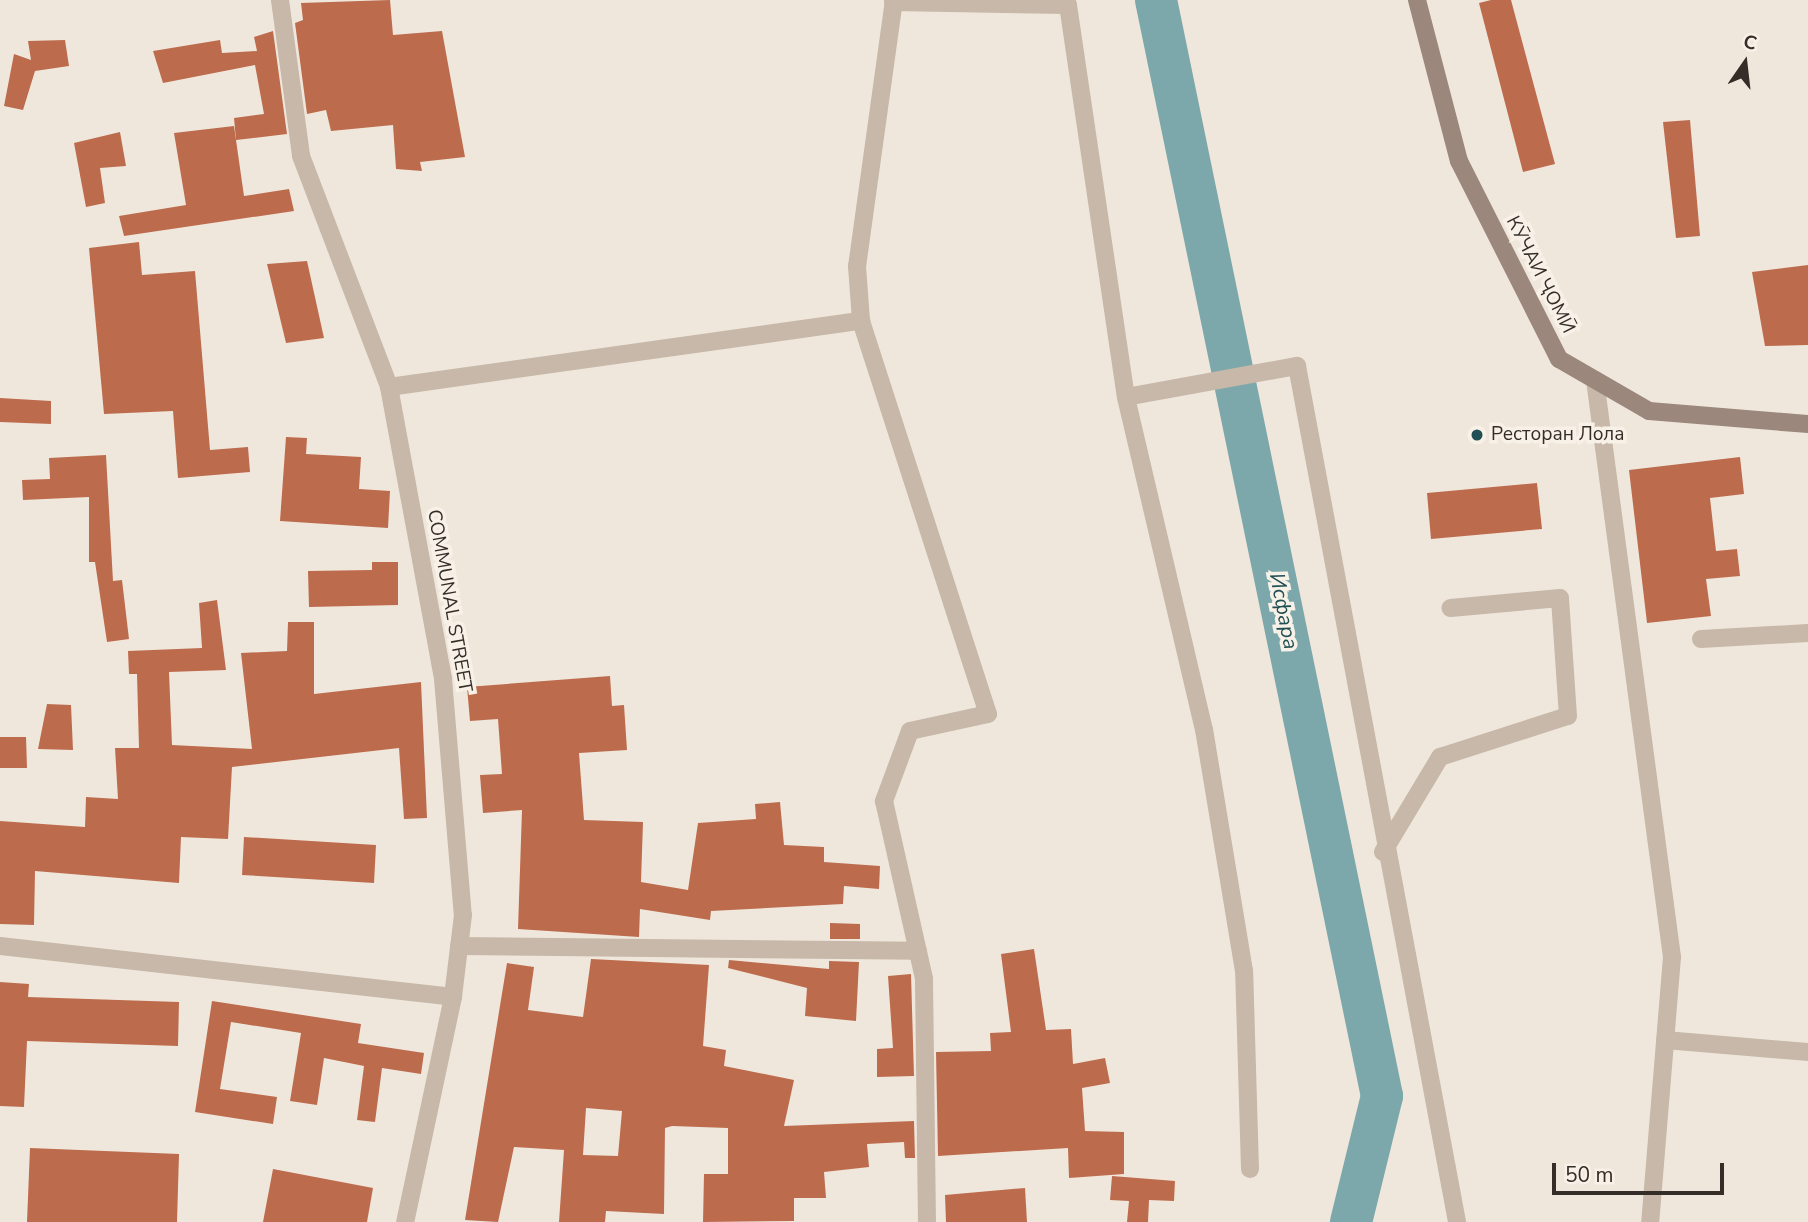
<!DOCTYPE html>
<meta charset="utf-8">
<style>
body{margin:0}
#map{position:relative;width:1808px;height:1222px;overflow:hidden;background:#f0e7dc;font-family:"Nunito Sans",sans-serif}
div>[style]{position:absolute}
.river>*{height:42px;margin:-21px;padding:0 21px;transform-origin:21px;border-radius:21px;background:#7da8ab}
.building>*{inset:0;background:#bd6b4d}
.minor>*{height:18px;margin:-9px;padding:0 9px;transform-origin:9px;border-radius:9px;background:#c7b8a9}
.secondary>*{height:18px;margin:-9px;padding:0 9px;transform-origin:9px;border-radius:9px;background:#9b877b}
.dots>*{width:19px;height:19px;translate:-50% -50%;box-sizing:border-box;border:4px solid #f8f1e8;border-radius:50%}
span{translate:-50% -50%;white-space:nowrap;text-align:center;line-height:1.15;-webkit-text-stroke:7px #f8f1e8;paint-order:stroke}
.street-label{font-size:19px;color:#352d28}
.poi-label{font-size:19px;color:#352d28}
.left{translate:0 -50%;text-align:left}
.water-label{font-size:21px;color:#214f54;font-style:italic}
.north{position:absolute;left:1710px;top:28px;width:70px;height:70px;-webkit-text-stroke:5px #f8f1e8;paint-order:stroke;rotate:14deg;font-size:19px;font-weight:700;line-height:28px;text-align:center;color:#352d28}
.north::after{content:'';display:block;margin:auto;width:24px;height:32px;background:#352d28;clip-path:polygon(50% 0,100% 100%,50% 72%,0 100%)}
.scale{position:absolute;left:1552px;top:1163px;width:172px;height:32px;box-sizing:border-box;border:4px solid #352d28;border-top:0;padding-left:9px;font-size:21px;line-height:24px;white-space:nowrap;color:#352d28;-webkit-text-stroke:5px #f8f1e8;paint-order:stroke}
</style>
<div id="map">
<div class="river">
<i style="left:1156px;top:0;width:1119px;rotate:78.35deg"></i>
<i style="left:1382px;top:1096px;width:130px;rotate:103.8deg"></i>
</div>
<div class="building">
<i style="clip-path:polygon(390px 0,393px 35px,442px 31px,465px 157px,420px 162px,422px 171px,396px 169px,393px 125px,331px 131px,326px 110px,307px 114px,295px 23px,303px 20px,301px 3px)"></i>
<i style="clip-path:polygon(1491px 0,1511px 0,1555px 164px,1523px 172px,1479px 3px)"></i>
<i style="clip-path:polygon(273px 31px,287px 134px,236px 140px,234px 118px,264px 114px,255px 65px,163px 83px,153px 51px,220px 40px,222px 53px,257px 51px,254px 37px)"></i>
<i style="clip-path:polygon(65px 40px,69px 66px,35px 71px,23px 110px,4px 106px,14px 54px,31px 60px,28px 41px)"></i>
<i style="clip-path:polygon(1690px 120px,1700px 236px,1676px 238px,1663px 122px)"></i>
<i style="clip-path:polygon(234px 126px,244px 196px,289px 189px,294px 211px,124px 236px,119px 216px,186px 205px,174px 133px)"></i>
<i style="clip-path:polygon(120px 132px,126px 166px,100px 168px,105px 203px,86px 207px,74px 143px)"></i>
<i style="clip-path:polygon(139px 242px,142px 275px,195px 271px,210px 450px,248px 447px,250px 472px,178px 478px,173px 411px,104px 414px,89px 248px)"></i>
<i style="clip-path:polygon(307px 261px,324px 338px,286px 343px,267px 264px)"></i>
<i style="clip-path:polygon(1808px 265px,1808px 345px,1765px 346px,1752px 272px)"></i>
<i style="clip-path:polygon(0 398px,51px 401px,51px 424px,0 422px)"></i>
<i style="clip-path:polygon(286px 437px,307px 438px,306px 454px,361px 457px,359px 489px,390px 491px,388px 528px,280px 521px)"></i>
<i style="clip-path:polygon(106px 455px,113px 581px,122px 580px,129px 639px,107px 642px,95px 562px,89px 562px,89px 497px,23px 500px,22px 480px,50px 479px,49px 458px)"></i>
<i style="clip-path:polygon(1740px 457px,1744px 494px,1710px 498px,1716px 551px,1737px 549px,1740px 576px,1706px 579px,1711px 616px,1647px 623px,1629px 470px)"></i>
<i style="clip-path:polygon(1537px 483px,1542px 529px,1431px 539px,1427px 493px)"></i>
<i style="clip-path:polygon(372px 562px,398px 562px,398px 605px,309px 607px,308px 571px,372px 570px)"></i>
<i style="clip-path:polygon(217px 600px,226px 670px,169px 672px,172px 745px,252px 749px,241px 653px,287px 651px,288px 622px,314px 622px,314px 694px,421px 682px,427px 818px,404px 819px,399px 748px,232px 767px,228px 839px,181px 837px,179px 883px,35px 871px,34px 925px,0 924px,0 821px,85px 827px,86px 797px,118px 799px,115px 748px,139px 748px,137px 674px,129px 674px,128px 651px,202px 648px,199px 603px)"></i>
<i style="clip-path:polygon(610px 676px,612px 706px,624px 705px,627px 750px,579px 753px,584px 820px,643px 822px,641px 882px,688px 890px,698px 823px,756px 819px,755px 804px,780px 802px,784px 845px,824px 847px,824px 862px,880px 866px,879px 889px,844px 886px,843px 904px,711px 911px,710px 920px,640px 909px,639px 937px,518px 929px,522px 810px,483px 813px,480px 775px,502px 774px,498px 719px,470px 721px,467px 687px)"></i>
<i style="clip-path:polygon(47px 704px,71px 705px,73px 750px,38px 749px)"></i>
<i style="clip-path:polygon(0 737px,26px 737px,27px 768px,0 768px)"></i>
<i style="clip-path:polygon(244px 837px,376px 845px,374px 883px,242px 875px)"></i>
<i style="clip-path:polygon(830px 923px,860px 924px,860px 939px,830px 939px)"></i>
<i style="clip-path:polygon(1034px 949px,1046px 1030px,1071px 1029px,1073px 1064px,1105px 1058px,1110px 1083px,1082px 1088px,1085px 1131px,1124px 1132px,1124px 1174px,1069px 1178px,1068px 1148px,938px 1156px,936px 1052px,991px 1051px,990px 1033px,1011px 1032px,1001px 954px)"></i>
<i style="clip-path:polygon(evenodd,591px 959px,709px 965px,703px 1046px,726px 1050px,724px 1066px,794px 1080px,784px 1126px,914px 1121px,915px 1158px,905px 1158px,904px 1142px,867px 1144px,869px 1167px,824px 1172px,826px 1198px,794px 1198px,794px 1221px,703px 1222px,704px 1174px,728px 1174px,728px 1128px,672px 1126px,665px 1128px,664px 1214px,606px 1211px,605px 1222px,559px 1222px,564px 1150px,514px 1147px,498px 1222px,465px 1220px,507px 963px,534px 967px,528px 1010px,583px 1017px,591px 959px,586px 1108px,622px 1111px,618px 1156px,583px 1155px,586px 1108px)"></i>
<i style="clip-path:polygon(729px 960px,829px 969px,829px 961px,859px 962px,856px 1021px,805px 1016px,807px 988px,728px 968px)"></i>
<i style="clip-path:polygon(911px 974px,914px 1076px,877px 1077px,877px 1049px,893px 1048px,888px 976px)"></i>
<i style="clip-path:polygon(0 982px,29px 984px,28px 997px,179px 1002px,178px 1046px,27px 1041px,24px 1107px,0 1106px)"></i>
<i style="clip-path:polygon(212px 1001px,361px 1024px,358px 1043px,424px 1053px,421px 1074px,382px 1068px,375px 1122px,357px 1120px,364px 1066px,324px 1058px,317px 1105px,290px 1101px,301px 1033px,231px 1022px,220px 1089px,277px 1097px,273px 1124px,195px 1112px)"></i>
<i style="clip-path:polygon(30px 1148px,179px 1154px,177px 1222px,27px 1222px)"></i>
<i style="clip-path:polygon(273px 1169px,373px 1188px,367px 1222px,263px 1222px)"></i>
<i style="clip-path:polygon(1112px 1176px,1175px 1181px,1174px 1201px,1149px 1200px,1148px 1222px,1127px 1222px,1129px 1201px,1110px 1200px)"></i>
<i style="clip-path:polygon(1025px 1188px,1027px 1222px,946px 1222px,945px 1195px)"></i>
</div>
<div class="minor">
<i style="left:280px;top:0;width:157px;rotate:82.3deg"></i>
<i style="left:301px;top:156px;width:247px;rotate:69.1deg"></i>
<i style="left:389px;top:387px;width:297px;rotate:79.5deg"></i>
<i style="left:443px;top:679px;width:237px;rotate:85.2deg"></i>
<i style="left:463px;top:915px;width:83px;rotate:97deg"></i>
<i style="left:453px;top:997px;width:230px;rotate:102deg"></i>
<i style="left:894px;top:0;width:269px;rotate:97.9deg"></i>
<i style="left:857px;top:266px;width:55px;rotate:85.8deg"></i>
<i style="left:861px;top:321px;width:413px;rotate:72.1deg"></i>
<i style="left:988px;top:714px;width:80px;rotate:167.7deg"></i>
<i style="left:910px;top:731px;width:75px;rotate:110.4deg"></i>
<i style="left:884px;top:801px;width:182px;rotate:77.3deg"></i>
<i style="left:924px;top:979px;width:243px;rotate:89.3deg"></i>
<i style="left:893px;top:2px;width:175px;rotate:1deg"></i>
<i style="left:1068px;top:5px;width:396px;rotate:81.6deg"></i>
<i style="left:1595px;top:380px;width:582px;rotate:82.4deg"></i>
<i style="left:1672px;top:957px;width:266px;rotate:94.7deg"></i>
<i style="left:389px;top:387px;width:477px;rotate:-8deg"></i>
<i style="left:1701px;top:639px;width:107px;rotate:-3.2deg"></i>
<i style="left:1383px;top:852px;width:111px;rotate:-59deg"></i>
<i style="left:1440px;top:757px;width:134px;rotate:-17.8deg"></i>
<i style="left:1568px;top:716px;width:118px;rotate:-93.9deg"></i>
<i style="left:1560px;top:598px;width:110px;rotate:174.8deg"></i>
<i style="left:0;top:946px;width:456px;rotate:6.4deg"></i>
<i style="left:459px;top:946px;width:459px;rotate:0.6deg"></i>
<i style="left:1665px;top:1040px;width:144px;rotate:4.8deg"></i>
<i style="left:1250px;top:1169px;width:198px;rotate:-91.7deg"></i>
<i style="left:1244px;top:971px;width:244px;rotate:-99.4deg"></i>
<i style="left:1204px;top:730px;width:342px;rotate:-103.2deg"></i>
<i style="left:1126px;top:397px;width:174px;rotate:-10.3deg"></i>
<i style="left:1297px;top:366px;width:871px;rotate:79.41deg"></i>
</div>
<div class="secondary">
<i style="left:1417px;top:0;width:166px;rotate:75.4deg"></i>
<i style="left:1459px;top:161px;width:222px;rotate:63.2deg"></i>
<i style="left:1559px;top:359px;width:104px;rotate:30deg"></i>
<i style="left:1649px;top:411px;width:160px;rotate:4.7deg"></i>
</div>
<div class="dots">
<i style="left:1477px;top:435px;background:#214f54"></i>
</div>
<div class="street-label">
<span style="left:1540px;top:275px;rotate:63deg">КӮЧАИ ҶОМӢ</span>
<span style="left:449px;top:601px;rotate:80deg">COMMUNAL STREET</span>
</div>
<div class="poi-label">
<span class="left" style="left:1491px;top:435px">Ресторан Лола</span>
</div>
<div class="water-label">
<span style="left:1284px;top:611px;rotate:79deg">Исфара</span>
</div>
<div class="north">С</div>
<div class="scale">50 m</div>
</div>
